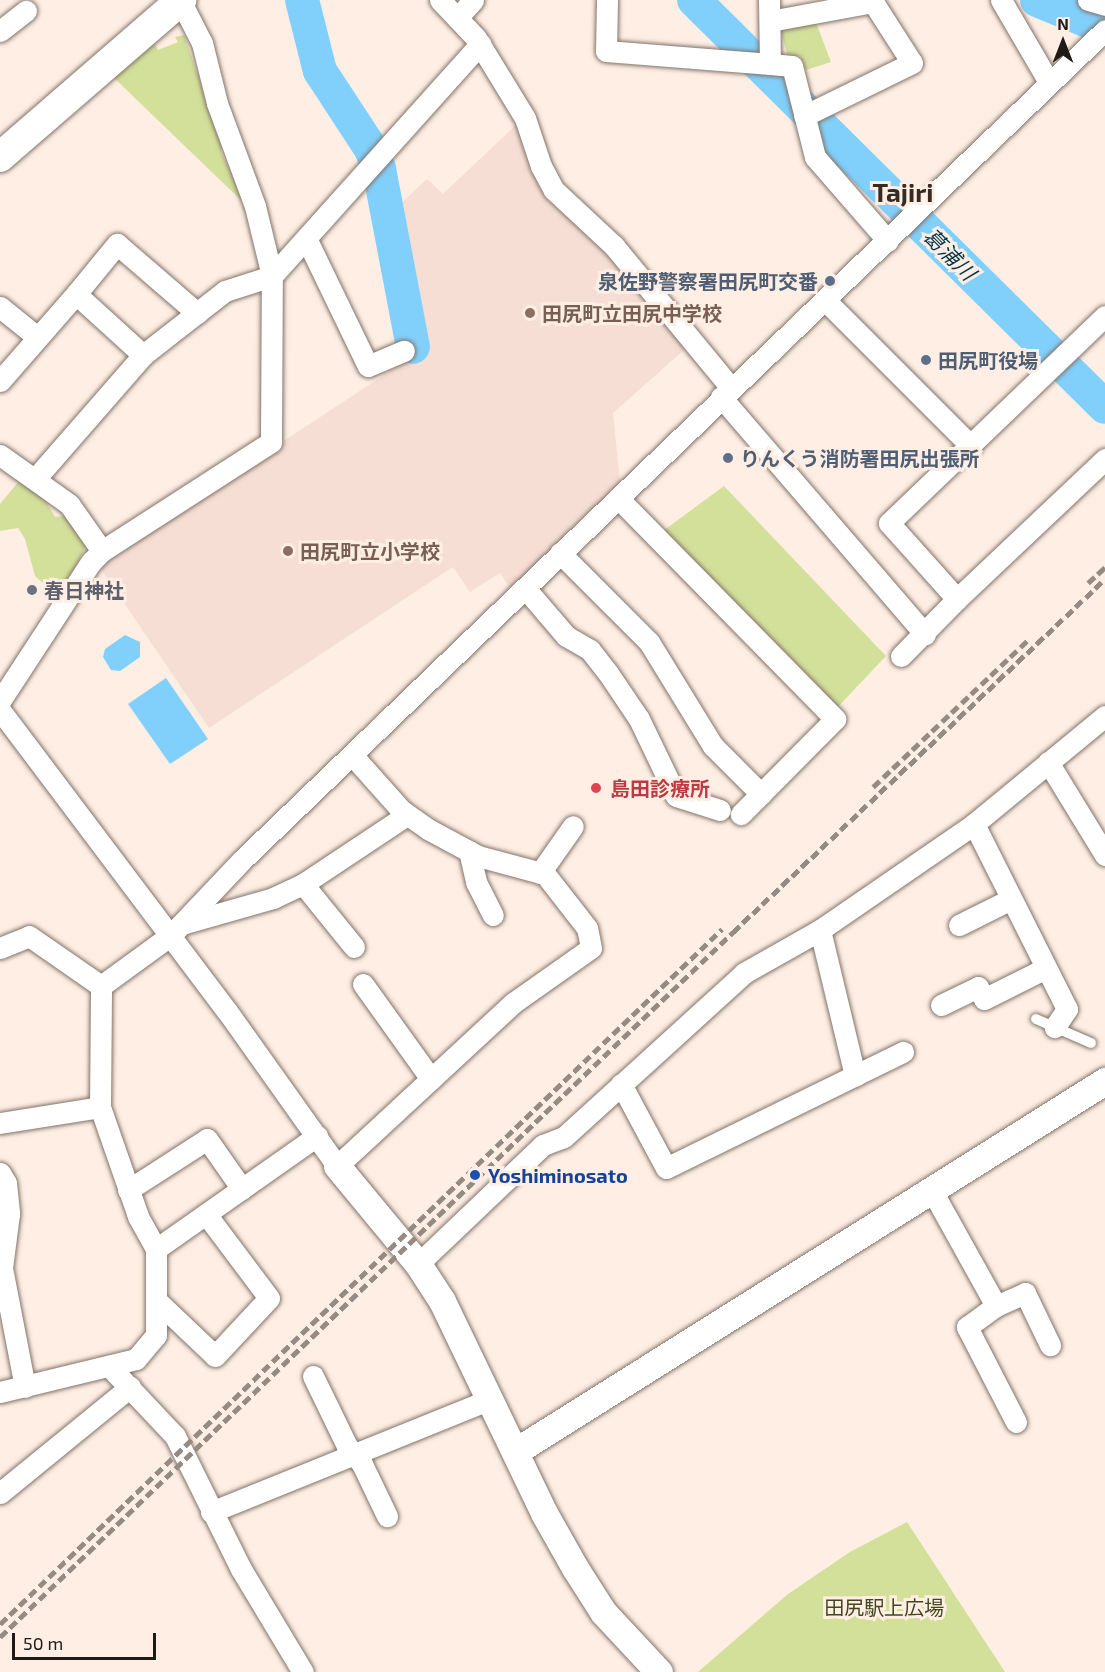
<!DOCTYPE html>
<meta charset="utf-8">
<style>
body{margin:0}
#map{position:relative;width:1105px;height:1672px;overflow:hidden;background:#feeee3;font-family:"Exo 2","Noto Sans JP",sans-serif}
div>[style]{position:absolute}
.education>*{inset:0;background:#f6ded4}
.green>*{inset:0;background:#d3e09a}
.water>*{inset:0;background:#81d0fc}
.river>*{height:34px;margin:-17px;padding:0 17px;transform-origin:17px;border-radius:17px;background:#81d0fc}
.roads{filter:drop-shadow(0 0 2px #82746a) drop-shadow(0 0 2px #82746a)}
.service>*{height:10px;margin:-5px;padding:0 5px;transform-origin:5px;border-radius:5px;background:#fff}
.minor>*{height:21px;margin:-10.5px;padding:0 10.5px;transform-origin:10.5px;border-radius:10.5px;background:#fff}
.tertiary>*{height:27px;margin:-13.5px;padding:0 13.5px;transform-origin:13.5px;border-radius:13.5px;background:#fff}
.secondary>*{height:30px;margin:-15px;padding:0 15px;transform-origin:15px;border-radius:15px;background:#fff}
.rail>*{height:4.5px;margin-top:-2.25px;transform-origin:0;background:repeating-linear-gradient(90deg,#968b83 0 9px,transparent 0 13.5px)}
.dots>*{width:16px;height:16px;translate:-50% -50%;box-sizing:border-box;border:3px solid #feeee3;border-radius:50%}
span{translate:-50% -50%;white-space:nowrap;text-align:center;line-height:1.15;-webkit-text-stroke:6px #feeee3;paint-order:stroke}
.service-label{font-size:20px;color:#4e5e75;font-weight:700}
.right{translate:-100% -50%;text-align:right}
.left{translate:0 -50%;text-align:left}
.education-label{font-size:20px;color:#785e54;font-weight:700}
.worship-label{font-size:20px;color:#5b616d;font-weight:700}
.health-label{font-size:20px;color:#be3a42;font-weight:700}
.transit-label{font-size:20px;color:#164399;font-weight:700}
.park-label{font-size:20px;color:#41481f}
.water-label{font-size:21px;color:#04344a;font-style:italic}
.district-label{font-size:26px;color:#362a22;font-weight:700}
.north{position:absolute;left:1033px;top:12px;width:60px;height:60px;-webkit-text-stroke:4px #feeee3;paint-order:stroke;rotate:0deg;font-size:16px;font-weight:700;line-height:24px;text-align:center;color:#201a17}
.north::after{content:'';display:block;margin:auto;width:21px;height:27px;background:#201a17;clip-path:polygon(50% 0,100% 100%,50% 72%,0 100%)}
.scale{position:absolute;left:12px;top:1633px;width:144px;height:27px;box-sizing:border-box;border:3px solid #201a17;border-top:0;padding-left:8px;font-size:18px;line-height:21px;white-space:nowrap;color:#201a17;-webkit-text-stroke:4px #feeee3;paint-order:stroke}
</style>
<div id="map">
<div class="education">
<i style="clip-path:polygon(518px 123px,608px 250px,685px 349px,613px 413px,620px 482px,511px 589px,500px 573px,470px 592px,453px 567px,209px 728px,99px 566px,113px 553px,419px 352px,394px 210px,427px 179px,443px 194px)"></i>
</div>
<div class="green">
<i style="clip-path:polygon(815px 20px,831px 62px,806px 70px,800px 56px,788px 58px,781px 31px)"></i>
<i style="clip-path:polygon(184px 35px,223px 146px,221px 152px,247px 206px,110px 74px,154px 42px,158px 50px,178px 42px,175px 37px)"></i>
<i style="clip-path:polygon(20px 480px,44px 498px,55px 517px,67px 516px,87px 544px,62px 593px,54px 593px,35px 576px,25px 539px,18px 528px,0 531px,0 504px)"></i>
<i style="clip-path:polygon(724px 486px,886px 656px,833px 712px,659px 534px)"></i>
<i style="clip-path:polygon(907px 1522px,1005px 1672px,698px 1672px,788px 1594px,850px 1552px)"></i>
</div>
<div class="water">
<i style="clip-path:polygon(125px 635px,140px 642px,140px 657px,120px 671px,111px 670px,103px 657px,105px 649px)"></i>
<i style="clip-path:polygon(166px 678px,208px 739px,170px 764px,128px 704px)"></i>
</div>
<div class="river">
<i style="left:302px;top:0;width:73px;rotate:75.8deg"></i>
<i style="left:320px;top:71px;width:93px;rotate:56.8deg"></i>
<i style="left:371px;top:149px;width:22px;rotate:68deg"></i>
<i style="left:379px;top:169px;width:181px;rotate:79.2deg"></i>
<i style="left:694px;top:0;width:578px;rotate:44.72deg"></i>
<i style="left:1037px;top:0;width:74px;rotate:22.4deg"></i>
</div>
<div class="roads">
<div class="service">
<i style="left:1036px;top:1019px;width:60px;rotate:23.6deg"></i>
</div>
<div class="minor">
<i style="left:440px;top:0;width:52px;rotate:46.5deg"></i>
<i style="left:476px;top:38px;width:94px;rotate:58.5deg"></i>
<i style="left:525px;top:118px;width:51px;rotate:71.6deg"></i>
<i style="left:541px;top:166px;width:27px;rotate:62deg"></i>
<i style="left:554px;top:190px;width:82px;rotate:43deg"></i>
<i style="left:614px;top:246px;width:185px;rotate:50.5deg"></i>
<i style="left:607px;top:0;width:51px;rotate:91.1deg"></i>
<i style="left:606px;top:51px;width:165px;rotate:4.5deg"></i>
<i style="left:769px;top:0;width:64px;rotate:89.1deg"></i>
<i style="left:770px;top:64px;width:22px;rotate:5deg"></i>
<i style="left:792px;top:66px;width:94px;rotate:75.8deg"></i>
<i style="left:815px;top:157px;width:111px;rotate:49deg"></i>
<i style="left:1001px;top:0;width:95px;rotate:59.7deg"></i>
<i style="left:1088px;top:0;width:18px;rotate:16deg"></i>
<i style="left:457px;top:18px;width:24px;rotate:-48deg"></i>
<i style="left:770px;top:21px;width:105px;rotate:-10.5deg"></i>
<i style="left:873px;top:2px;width:72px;rotate:57.4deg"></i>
<i style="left:912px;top:63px;width:120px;rotate:153.9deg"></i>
<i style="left:0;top:31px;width:33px;rotate:-38deg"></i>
<i style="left:306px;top:238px;width:142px;rotate:64.2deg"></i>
<i style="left:368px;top:366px;width:39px;rotate:-23deg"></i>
<i style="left:76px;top:294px;width:65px;rotate:-50.6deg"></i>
<i style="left:117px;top:244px;width:106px;rotate:40.8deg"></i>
<i style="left:827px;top:302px;width:204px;rotate:45deg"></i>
<i style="left:0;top:307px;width:48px;rotate:39deg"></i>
<i style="left:0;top:381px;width:116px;rotate:-48.9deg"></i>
<i style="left:76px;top:294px;width:91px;rotate:42.3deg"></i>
<i style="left:143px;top:355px;width:104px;rotate:-38deg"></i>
<i style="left:225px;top:291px;width:49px;rotate:-17.7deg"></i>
<i style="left:272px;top:276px;width:312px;rotate:-48.1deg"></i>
<i style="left:721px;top:397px;width:313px;rotate:49.3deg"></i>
<i style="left:0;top:455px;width:85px;rotate:35.4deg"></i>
<i style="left:69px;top:504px;width:57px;rotate:54.9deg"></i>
<i style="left:35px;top:479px;width:164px;rotate:-48.9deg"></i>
<i style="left:618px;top:498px;width:310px;rotate:45.5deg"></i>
<i style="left:835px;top:719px;width:134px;rotate:134.7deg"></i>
<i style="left:560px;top:553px;width:126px;rotate:45deg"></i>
<i style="left:649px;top:642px;width:122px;rotate:58.4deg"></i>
<i style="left:713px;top:746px;width:68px;rotate:45deg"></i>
<i style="left:525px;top:588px;width:63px;rotate:49.5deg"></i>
<i style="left:566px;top:636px;width:28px;rotate:30deg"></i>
<i style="left:590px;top:650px;width:29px;rotate:52deg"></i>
<i style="left:608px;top:673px;width:55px;rotate:56deg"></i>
<i style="left:639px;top:719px;width:85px;rotate:64.3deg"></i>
<i style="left:676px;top:796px;width:46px;rotate:17.7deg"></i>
<i style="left:957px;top:599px;width:204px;rotate:-43.4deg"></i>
<i style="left:901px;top:656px;width:80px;rotate:-45.5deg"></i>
<i style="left:957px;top:599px;width:102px;rotate:-131.8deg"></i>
<i style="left:889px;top:523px;width:299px;rotate:-43.8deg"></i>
<i style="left:0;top:701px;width:166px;rotate:-56.8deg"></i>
<i style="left:91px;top:562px;width:16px;rotate:-45deg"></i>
<i style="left:102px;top:551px;width:201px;rotate:-32.8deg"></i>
<i style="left:271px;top:442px;width:166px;rotate:-89.7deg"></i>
<i style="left:272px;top:276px;width:72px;rotate:-103.7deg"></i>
<i style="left:255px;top:206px;width:110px;rotate:-110.3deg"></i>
<i style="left:217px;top:103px;width:62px;rotate:-104deg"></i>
<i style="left:202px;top:43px;width:48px;rotate:-117.1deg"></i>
<i style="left:0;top:710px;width:377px;rotate:53deg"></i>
<i style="left:227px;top:1011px;width:190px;rotate:54.6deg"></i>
<i style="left:337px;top:1166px;width:240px;rotate:-42.8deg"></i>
<i style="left:513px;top:1003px;width:95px;rotate:-35.2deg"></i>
<i style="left:591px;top:948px;width:20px;rotate:-101deg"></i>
<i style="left:587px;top:928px;width:68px;rotate:-127.9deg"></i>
<i style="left:545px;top:874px;width:69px;rotate:-165deg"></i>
<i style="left:478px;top:856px;width:57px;rotate:-151.6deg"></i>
<i style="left:428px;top:829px;width:32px;rotate:-145deg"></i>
<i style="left:402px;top:811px;width:74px;rotate:-131.7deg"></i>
<i style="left:1048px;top:762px;width:109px;rotate:58.5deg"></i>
<i style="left:974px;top:824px;width:207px;rotate:63.3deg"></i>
<i style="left:1067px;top:1009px;width:22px;rotate:124deg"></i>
<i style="left:469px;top:851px;width:32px;rotate:77deg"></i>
<i style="left:476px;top:882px;width:37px;rotate:63deg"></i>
<i style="left:540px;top:873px;width:57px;rotate:-54.9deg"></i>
<i style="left:303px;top:884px;width:81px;rotate:51deg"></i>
<i style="left:182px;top:924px;width:95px;rotate:-15.9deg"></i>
<i style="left:273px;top:898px;width:33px;rotate:-25deg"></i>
<i style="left:303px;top:884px;width:125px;rotate:-33.6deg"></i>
<i style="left:959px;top:925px;width:58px;rotate:-26.6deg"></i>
<i style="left:820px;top:930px;width:150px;rotate:76.5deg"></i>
<i style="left:0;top:948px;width:31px;rotate:-22deg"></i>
<i style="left:29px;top:936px;width:88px;rotate:34.8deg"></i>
<i style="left:363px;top:984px;width:117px;rotate:54.4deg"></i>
<i style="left:101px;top:986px;width:87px;rotate:-36.1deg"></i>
<i style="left:171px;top:935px;width:103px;rotate:-46.6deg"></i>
<i style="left:242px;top:860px;width:1197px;rotate:-43.88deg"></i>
<i style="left:941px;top:1005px;width:41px;rotate:-25.9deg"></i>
<i style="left:978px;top:987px;width:13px;rotate:63deg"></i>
<i style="left:984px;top:999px;width:69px;rotate:-26.6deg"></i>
<i style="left:621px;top:1084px;width:95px;rotate:61.8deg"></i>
<i style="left:666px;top:1168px;width:264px;rotate:-26.1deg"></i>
<i style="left:0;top:1123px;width:101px;rotate:-9.1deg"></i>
<i style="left:0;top:1173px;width:12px;rotate:59deg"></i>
<i style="left:6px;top:1183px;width:31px;rotate:84deg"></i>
<i style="left:9px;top:1214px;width:54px;rotate:97.4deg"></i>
<i style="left:2px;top:1268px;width:121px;rotate:79.1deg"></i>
<i style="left:931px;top:1189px;width:134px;rotate:60.9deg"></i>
<i style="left:128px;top:1190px;width:94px;rotate:-32.8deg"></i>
<i style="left:207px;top:1139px;width:61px;rotate:55deg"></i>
<i style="left:156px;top:1249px;width:197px;rotate:-35.1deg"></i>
<i style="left:418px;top:1264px;width:173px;rotate:-43.6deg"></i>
<i style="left:543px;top:1145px;width:22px;rotate:-21deg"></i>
<i style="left:564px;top:1137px;width:244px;rotate:-42.3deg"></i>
<i style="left:744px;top:973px;width:87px;rotate:-29.5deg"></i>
<i style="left:820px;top:930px;width:187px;rotate:-34.5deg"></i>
<i style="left:974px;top:824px;width:170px;rotate:-39.5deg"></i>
<i style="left:156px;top:1300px;width:81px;rotate:43.5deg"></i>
<i style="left:215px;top:1356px;width:79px;rotate:-47deg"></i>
<i style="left:269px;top:1298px;width:105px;rotate:-126.9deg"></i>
<i style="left:109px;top:1366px;width:96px;rotate:46.7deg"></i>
<i style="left:175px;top:1436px;width:148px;rotate:63.6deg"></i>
<i style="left:241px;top:1569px;width:120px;rotate:59deg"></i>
<i style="left:313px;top:1376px;width:78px;rotate:64.1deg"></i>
<i style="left:347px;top:1446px;width:23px;rotate:50deg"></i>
<i style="left:362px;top:1464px;width:58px;rotate:64.3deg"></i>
<i style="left:0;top:1392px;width:140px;rotate:-13.6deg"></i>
<i style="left:136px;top:1359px;width:31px;rotate:-50deg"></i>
<i style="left:156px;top:1335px;width:86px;rotate:-90deg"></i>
<i style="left:156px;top:1249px;width:38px;rotate:-119deg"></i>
<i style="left:138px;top:1216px;width:115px;rotate:-109.2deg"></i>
<i style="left:100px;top:1107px;width:121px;rotate:-89.5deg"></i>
<i style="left:1016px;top:1422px;width:107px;rotate:-117.3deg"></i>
<i style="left:967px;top:1327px;width:36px;rotate:-36deg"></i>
<i style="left:996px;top:1306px;width:32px;rotate:-24deg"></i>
<i style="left:1025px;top:1293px;width:58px;rotate:64.3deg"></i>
<i style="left:0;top:1493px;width:168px;rotate:-39.2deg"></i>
<i style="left:211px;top:1512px;width:302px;rotate:-22deg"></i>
</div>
<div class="tertiary">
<i style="left:337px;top:1166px;width:127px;rotate:50.4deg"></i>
<i style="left:418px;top:1264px;width:44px;rotate:57deg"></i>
<i style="left:442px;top:1301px;width:235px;rotate:64.3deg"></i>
<i style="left:544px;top:1513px;width:63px;rotate:60.6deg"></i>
<i style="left:575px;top:1568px;width:52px;rotate:57.5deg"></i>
<i style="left:603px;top:1612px;width:82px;rotate:47deg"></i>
<i style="left:516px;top:1451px;width:696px;rotate:-32.14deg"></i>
</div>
<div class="secondary">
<i style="left:0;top:157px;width:240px;rotate:-40.9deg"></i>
</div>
</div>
<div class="rail">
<i style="left:1088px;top:583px;width:23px;rotate:-43deg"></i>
<i style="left:873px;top:787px;width:212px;rotate:-43.5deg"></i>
<i style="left:0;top:1624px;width:1002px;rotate:-43.91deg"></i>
<i style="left:0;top:1637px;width:1017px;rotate:-43.88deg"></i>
<i style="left:733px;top:932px;width:513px;rotate:-43.5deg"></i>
</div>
<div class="dots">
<i style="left:830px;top:281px;background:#5c6f8a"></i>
<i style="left:530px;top:313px;background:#8d6e63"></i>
<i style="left:926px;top:360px;background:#5c6f8a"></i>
<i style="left:728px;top:458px;background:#5c6f8a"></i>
<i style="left:288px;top:551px;background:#8d6e63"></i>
<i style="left:32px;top:590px;background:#6b7280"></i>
<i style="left:596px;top:788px;background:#e0444e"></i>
<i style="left:475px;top:1175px;background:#1a4fb4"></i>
</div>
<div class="service-label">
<span class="right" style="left:818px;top:281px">泉佐野警察署田尻町交番</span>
<span class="left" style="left:938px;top:360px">田尻町役場</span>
<span class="left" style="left:740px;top:458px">りんくう消防署田尻出張所</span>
</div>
<div class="education-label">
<span class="left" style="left:542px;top:313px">田尻町立田尻中学校</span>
<span class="left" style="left:300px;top:551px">田尻町立小学校</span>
</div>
<div class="worship-label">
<span class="left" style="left:44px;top:590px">春日神社</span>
</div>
<div class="health-label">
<span class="left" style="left:610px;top:788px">島田診療所</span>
</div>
<div class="transit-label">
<span class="left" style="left:488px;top:1175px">Yoshiminosato</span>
</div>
<div class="park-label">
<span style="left:884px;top:1607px">田尻駅上広場</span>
</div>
<div class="water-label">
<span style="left:950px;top:254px;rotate:45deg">葛浦川</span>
</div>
<div class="district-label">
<span style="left:903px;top:192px">Tajiri</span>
</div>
<div class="north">N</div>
<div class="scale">50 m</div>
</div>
